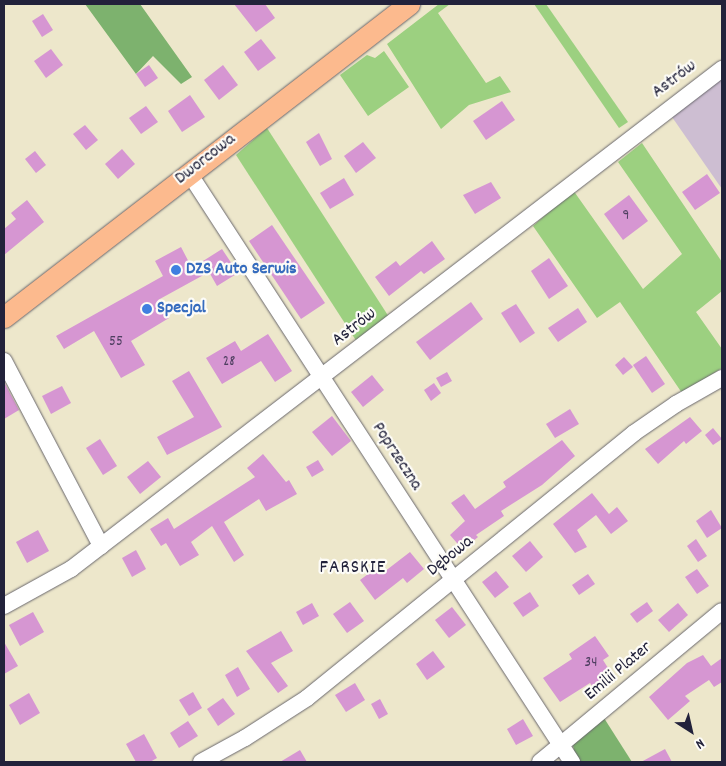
<!DOCTYPE html>
<meta charset="utf-8">
<style>
body{margin:0}
#map{position:relative;width:726px;height:766px;overflow:hidden;background:#ede7cb;font-family:Dekko,sans-serif}
div>[style]{position:absolute}
.industrial>*{inset:0;background:#cdbed2}
.green>*{inset:0;background:#9cd080}
.forest>*{inset:0;background:#7db26e}
.building>*{inset:0;background:#d696d2}
.roads{filter:drop-shadow(0 0 1px #69676d) drop-shadow(0 0 1px #69676d)}
.minor>*{height:16px;margin:-8px;padding:0 8px;transform-origin:8px;border-radius:8px;background:#fff}
.major>*{height:21px;margin:-10.5px;padding:0 10.5px;transform-origin:10.5px;border-radius:10.5px;background:#fcba8e}
.dots>*{width:14px;height:14px;translate:-50% -50%;box-sizing:border-box;border:2px solid #fdfcf7;border-radius:50%}
span{translate:-50% -50%;white-space:nowrap;text-align:center;line-height:1.15;-webkit-text-stroke:4.5px #fdfcf7;paint-order:stroke}
.number-label{font-size:15px;color:#4f3f61}
.number-label span{-webkit-text-stroke-width:0}
.street-label{font-size:18px;color:#22223b}
.shop-label{font-size:18px;color:#366cbe;font-weight:700}
.left{translate:0 -50%;text-align:left}
.neighbourhood-label{font-size:19px;color:#22223b;letter-spacing:1px}
.frame{position:absolute;inset:0;border:5px solid #22223b;pointer-events:none}
.north{position:absolute;left:666px;top:706px;width:50px;height:50px;-webkit-text-stroke:4px #fdfcf7;paint-order:stroke;rotate:145deg;font-size:14px;font-weight:700;line-height:20px;text-align:center;color:#22223b}
.north::after{content:'';display:block;margin:auto;width:18px;height:22px;background:#22223b;clip-path:polygon(50% 0,100% 100%,50% 72%,0 100%)}
</style>
<div id="map">
<div class="industrial">
<i style="clip-path:polygon(722px 79px,722px 189px,672px 117px)"></i>
</div>
<div class="green">
<i style="clip-path:polygon(439px 4px,450px 4px,438px 13px,486px 83px,500px 76px,511px 92px,469px 105px,441px 129px,387px 44px)"></i>
<i style="clip-path:polygon(534px 4px,546px 4px,628px 122px,619px 128px)"></i>
<i style="clip-path:polygon(384px 51px,409px 87px,368px 116px,340px 75px,367px 55px,375px 58px)"></i>
<i style="clip-path:polygon(267px 128px,389px 317px,357px 342px,236px 155px)"></i>
<i style="clip-path:polygon(642px 143px,722px 262px,722px 291px,696px 312px,722px 349px,722px 368px,682px 393px,620px 302px,597px 318px,533px 226px,573px 190px,643px 289px,682px 254px,618px 162px)"></i>
</div>
<div class="forest">
<i style="clip-path:polygon(85px 4px,140px 4px,192px 77px,181px 84px,153px 56px,136px 74px)"></i>
<i style="clip-path:polygon(604px 718px,632px 762px,581px 762px,574px 752px,573px 745px)"></i>
</div>
<div class="building">
<i style="clip-path:polygon(234px 4px,265px 4px,275px 18px,256px 32px)"></i>
<i style="clip-path:polygon(43px 14px,53px 30px,42px 37px,32px 21px)"></i>
<i style="clip-path:polygon(261px 39px,276px 58px,258px 71px,244px 52px)"></i>
<i style="clip-path:polygon(51px 49px,63px 65px,46px 78px,34px 61px)"></i>
<i style="clip-path:polygon(149px 65px,158px 78px,145px 87px,136px 74px)"></i>
<i style="clip-path:polygon(223px 65px,238px 85px,219px 100px,204px 80px)"></i>
<i style="clip-path:polygon(190px 95px,205px 117px,182px 132px,168px 111px)"></i>
<i style="clip-path:polygon(502px 101px,515px 120px,486px 140px,473px 121px)"></i>
<i style="clip-path:polygon(146px 106px,158px 122px,141px 134px,129px 118px)"></i>
<i style="clip-path:polygon(85px 125px,98px 140px,86px 150px,73px 134px)"></i>
<i style="clip-path:polygon(319px 133px,332px 159px,320px 166px,306px 142px)"></i>
<i style="clip-path:polygon(363px 142px,376px 158px,356px 173px,344px 156px)"></i>
<i style="clip-path:polygon(122px 149px,135px 164px,118px 179px,105px 164px)"></i>
<i style="clip-path:polygon(35px 151px,46px 165px,36px 173px,25px 159px)"></i>
<i style="clip-path:polygon(707px 174px,720px 193px,695px 210px,682px 192px)"></i>
<i style="clip-path:polygon(344px 178px,354px 195px,330px 209px,320px 193px)"></i>
<i style="clip-path:polygon(491px 182px,501px 198px,475px 214px,463px 195px)"></i>
<i style="clip-path:polygon(629px 195px,648px 221px,623px 240px,604px 214px)"></i>
<i style="clip-path:polygon(27px 200px,44px 222px,4px 255px,4px 229px,16px 219px,11px 213px)"></i>
<i style="clip-path:polygon(272px 225px,325px 303px,301px 319px,249px 241px)"></i>
<i style="clip-path:polygon(432px 241px,445px 259px,424px 274px,421px 271px,389px 296px,375px 277px,396px 261px,400px 266px)"></i>
<i style="clip-path:polygon(181px 247px,192px 268px,222px 249px,238px 273px,217px 286px,209px 272px,158px 300px,169px 318px,131px 341px,145px 365px,121px 378px,94px 331px,64px 349px,56px 336px,163px 276px,155px 261px)"></i>
<i style="clip-path:polygon(549px 258px,568px 286px,549px 299px,531px 271px)"></i>
<i style="clip-path:polygon(471px 302px,483px 319px,430px 360px,416px 342px)"></i>
<i style="clip-path:polygon(516px 304px,535px 333px,520px 343px,501px 313px)"></i>
<i style="clip-path:polygon(578px 308px,587px 322px,558px 342px,548px 328px)"></i>
<i style="clip-path:polygon(268px 334px,292px 371px,275px 382px,261px 361px,222px 384px,206px 358px,235px 341px,241px 351px)"></i>
<i style="clip-path:polygon(646px 356px,665px 384px,652px 393px,633px 365px)"></i>
<i style="clip-path:polygon(624px 357px,633px 367px,623px 375px,615px 365px)"></i>
<i style="clip-path:polygon(189px 371px,222px 427px,167px 455px,157px 437px,194px 417px,172px 381px)"></i>
<i style="clip-path:polygon(447px 372px,452px 381px,441px 387px,436px 378px)"></i>
<i style="clip-path:polygon(372px 375px,384px 390px,363px 407px,351px 392px)"></i>
<i style="clip-path:polygon(4px 382px,19px 410px,4px 419px)"></i>
<i style="clip-path:polygon(434px 383px,441px 393px,431px 401px,424px 390px)"></i>
<i style="clip-path:polygon(62px 386px,71px 403px,51px 414px,42px 396px)"></i>
<i style="clip-path:polygon(570px 409px,579px 424px,555px 438px,546px 424px)"></i>
<i style="clip-path:polygon(332px 416px,351px 441px,332px 456px,312px 432px)"></i>
<i style="clip-path:polygon(690px 417px,702px 431px,686px 444px,684px 441px,658px 464px,645px 449px)"></i>
<i style="clip-path:polygon(713px 428px,722px 439px,713px 445px,705px 435px)"></i>
<i style="clip-path:polygon(100px 439px,117px 466px,103px 475px,86px 448px)"></i>
<i style="clip-path:polygon(562px 440px,575px 456px,542px 485px,501px 511px,504px 516px,476px 535px,478px 537px,463px 550px,450px 535px,465px 521px,451px 503px,464px 494px,475px 509px,506px 487px,503px 482px)"></i>
<i style="clip-path:polygon(263px 454px,286px 482px,289px 480px,297px 494px,266px 511px,259px 499px,224px 522px,244px 555px,234px 562px,212px 526px,191px 542px,199px 555px,180px 566px,166px 543px,161px 546px,150px 529px,168px 518px,174px 529px,255px 477px,247px 468px)"></i>
<i style="clip-path:polygon(318px 460px,324px 470px,312px 477px,306px 467px)"></i>
<i style="clip-path:polygon(148px 461px,161px 477px,140px 494px,127px 477px)"></i>
<i style="clip-path:polygon(592px 493px,609px 514px,617px 507px,628px 521px,611px 534px,596px 515px,577px 530px,587px 547px,575px 553px,553px 524px)"></i>
<i style="clip-path:polygon(711px 510px,722px 528px,707px 538px,696px 521px)"></i>
<i style="clip-path:polygon(38px 530px,49px 551px,27px 563px,16px 542px)"></i>
<i style="clip-path:polygon(696px 539px,707px 556px,698px 562px,687px 546px)"></i>
<i style="clip-path:polygon(530px 541px,543px 557px,526px 572px,512px 556px)"></i>
<i style="clip-path:polygon(136px 550px,146px 569px,132px 577px,122px 558px)"></i>
<i style="clip-path:polygon(410px 552px,424px 569px,407px 583px,403px 578px,375px 600px,360px 580px,379px 566px,384px 572px)"></i>
<i style="clip-path:polygon(697px 569px,709px 586px,697px 594px,685px 577px)"></i>
<i style="clip-path:polygon(496px 571px,509px 587px,495px 598px,482px 582px)"></i>
<i style="clip-path:polygon(588px 574px,595px 584px,579px 595px,572px 585px)"></i>
<i style="clip-path:polygon(530px 592px,539px 606px,523px 617px,513px 603px)"></i>
<i style="clip-path:polygon(350px 602px,364px 621px,347px 633px,333px 614px)"></i>
<i style="clip-path:polygon(647px 602px,653px 611px,637px 623px,630px 614px)"></i>
<i style="clip-path:polygon(312px 603px,319px 616px,303px 625px,296px 612px)"></i>
<i style="clip-path:polygon(678px 603px,688px 615px,669px 632px,658px 620px)"></i>
<i style="clip-path:polygon(452px 607px,466px 625px,449px 638px,435px 620px)"></i>
<i style="clip-path:polygon(33px 612px,44px 632px,20px 646px,9px 625px)"></i>
<i style="clip-path:polygon(281px 631px,293px 651px,271px 663px,288px 686px,278px 693px,246px 651px)"></i>
<i style="clip-path:polygon(595px 636px,609px 656px,603px 660px,608px 668px,600px 674px,603px 678px,592px 686px,590px 683px,560px 702px,543px 678px,572px 659px,569px 654px)"></i>
<i style="clip-path:polygon(4px 642px,18px 666px,4px 674px)"></i>
<i style="clip-path:polygon(433px 651px,445px 667px,427px 680px,416px 664px)"></i>
<i style="clip-path:polygon(703px 655px,711px 666px,722px 658px,722px 682px,714px 687px,709px 680px,685px 696px,690px 701px,668px 720px,649px 697px,687px 663px)"></i>
<i style="clip-path:polygon(238px 667px,250px 689px,237px 697px,225px 675px)"></i>
<i style="clip-path:polygon(355px 683px,365px 700px,346px 712px,335px 695px)"></i>
<i style="clip-path:polygon(193px 692px,202px 708px,189px 716px,179px 700px)"></i>
<i style="clip-path:polygon(29px 693px,40px 713px,20px 725px,9px 705px)"></i>
<i style="clip-path:polygon(223px 698px,235px 714px,218px 726px,207px 709px)"></i>
<i style="clip-path:polygon(380px 699px,388px 714px,379px 719px,371px 704px)"></i>
<i style="clip-path:polygon(523px 719px,533px 736px,516px 745px,507px 729px)"></i>
<i style="clip-path:polygon(188px 721px,198px 736px,179px 748px,170px 733px)"></i>
<i style="clip-path:polygon(144px 734px,157px 758px,150px 762px,136px 762px,126px 744px)"></i>
<i style="clip-path:polygon(665px 749px,672px 762px,641px 762px)"></i>
<i style="clip-path:polygon(300px 750px,307px 762px,280px 762px)"></i>
</div>
<div class="roads">
<div class="minor">
<i style="left:189px;top:173px;width:703px;rotate:56.97deg"></i>
<i style="left:4px;top:361px;width:209px;rotate:62.3deg"></i>
<i style="left:4px;top:606px;width:77px;rotate:-28.9deg"></i>
<i style="left:71px;top:569px;width:821px;rotate:-37.53deg"></i>
<i style="left:201px;top:762px;width:50px;rotate:-28.6deg"></i>
<i style="left:245px;top:738px;width:74px;rotate:-32.8deg"></i>
<i style="left:307px;top:698px;width:421px;rotate:-39deg"></i>
<i style="left:634px;top:433px;width:51px;rotate:-34.6deg"></i>
<i style="left:676px;top:404px;width:53px;rotate:-29.5deg"></i>
<i style="left:540px;top:762px;width:236px;rotate:-39.7deg"></i>
</div>
<div class="major">
<i style="left:4px;top:317px;width:512px;rotate:-37.7deg"></i>
</div>
</div>
<div class="dots">
<i style="left:176px;top:270px;background:#3f7fe0"></i>
<i style="left:147px;top:309px;background:#3f7fe0"></i>
</div>
<div class="number-label">
<span style="left:626px;top:217px">9</span>
<span style="left:116px;top:343px">55</span>
<span style="left:229px;top:363px">28</span>
<span style="left:591px;top:664px">34</span>
</div>
<div class="street-label">
<span style="left:675px;top:80px;rotate:-37deg">Astrów</span>
<span style="left:206px;top:160px;rotate:-38deg">Dworcowa</span>
<span style="left:355px;top:328px;rotate:-38deg">Astrów</span>
<span style="left:396px;top:457px;rotate:57deg">Poprzeczna</span>
<span style="left:451px;top:557px;rotate:-39deg">Dębowa</span>
<span style="left:619px;top:672px;rotate:-40deg">Emilii Plater</span>
</div>
<div class="shop-label">
<span class="left" style="left:186px;top:270px">DZS Auto Serwis</span>
<span class="left" style="left:157px;top:309px">Specjal</span>
</div>
<div class="neighbourhood-label">
<span style="left:353px;top:569px">FARSKIE</span>
</div>
<div class="frame"></div>
<div class="north">N</div>
</div>
